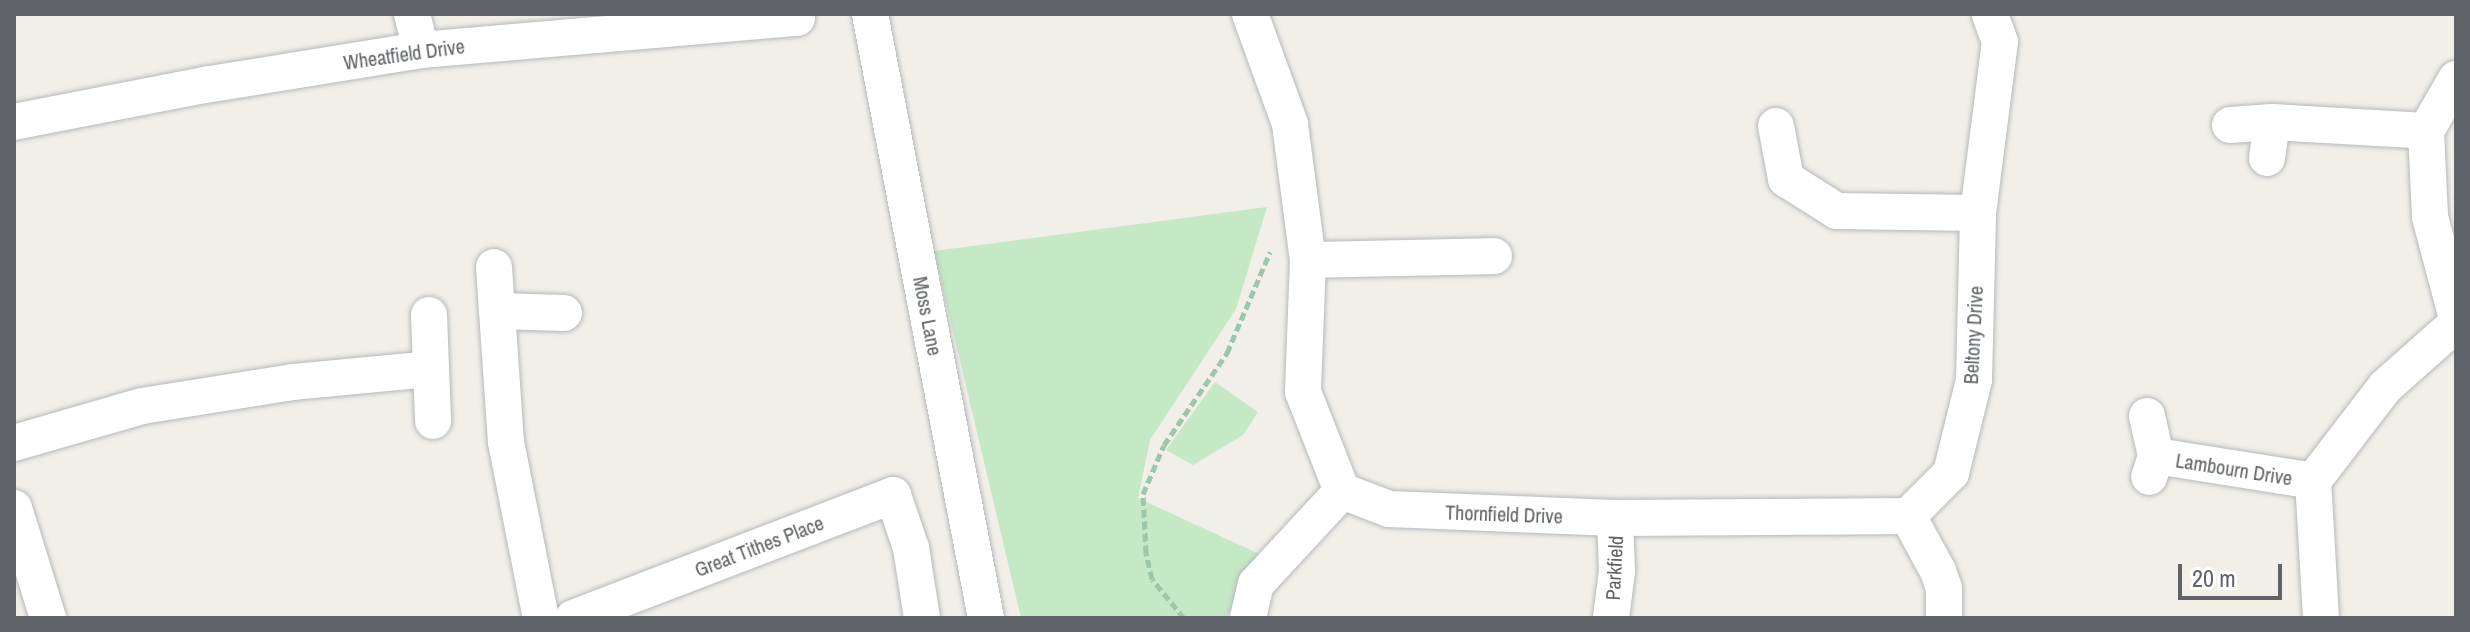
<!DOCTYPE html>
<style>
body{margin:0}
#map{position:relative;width:2470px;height:632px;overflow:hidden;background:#f1efe8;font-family:"Archivo Narrow",sans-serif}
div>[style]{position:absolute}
.green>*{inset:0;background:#c5e8c5}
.path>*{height:5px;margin-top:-2.5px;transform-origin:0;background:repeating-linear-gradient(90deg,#9cc7a9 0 8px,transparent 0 12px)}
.roads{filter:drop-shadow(0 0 2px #b5b8bc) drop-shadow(0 0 2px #b5b8bc)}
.minor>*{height:36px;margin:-18px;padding:0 18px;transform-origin:18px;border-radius:18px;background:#fff}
span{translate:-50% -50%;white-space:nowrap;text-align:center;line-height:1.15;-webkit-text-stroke:7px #fff;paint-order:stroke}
.street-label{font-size:20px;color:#5f6368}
.frame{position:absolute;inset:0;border:16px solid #5f6368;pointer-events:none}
.scale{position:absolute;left:2178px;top:564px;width:104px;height:36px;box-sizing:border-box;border:4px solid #5f6368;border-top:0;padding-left:10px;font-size:24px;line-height:28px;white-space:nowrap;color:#5f6368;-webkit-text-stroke:6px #fff;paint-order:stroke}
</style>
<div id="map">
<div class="green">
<i style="clip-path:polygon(1267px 207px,1236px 309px,1150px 440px,1138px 498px,1259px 554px,1226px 618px,1021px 618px,934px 251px)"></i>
<i style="clip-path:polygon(1215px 382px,1258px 412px,1243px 435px,1193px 465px,1166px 450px)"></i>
</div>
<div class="path">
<i style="left:1184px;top:618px;width:50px;rotate:-129.4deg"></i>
<i style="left:1152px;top:579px;width:27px;rotate:-103deg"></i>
<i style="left:1146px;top:553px;width:59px;rotate:-92.9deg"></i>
<i style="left:1143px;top:494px;width:53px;rotate:-66.8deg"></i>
<i style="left:1164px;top:445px;width:112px;rotate:-55.6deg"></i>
<i style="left:1227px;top:353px;width:110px;rotate:-66.9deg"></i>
</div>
<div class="roads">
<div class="minor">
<i style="left:412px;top:14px;width:37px;rotate:76deg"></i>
<i style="left:870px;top:14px;width:615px;rotate:79.13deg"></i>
<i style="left:1250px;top:14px;width:117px;rotate:70deg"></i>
<i style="left:1290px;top:124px;width:137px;rotate:82.5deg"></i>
<i style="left:1308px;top:260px;width:132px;rotate:92.2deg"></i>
<i style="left:1303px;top:392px;width:106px;rotate:68.5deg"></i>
<i style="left:1342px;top:491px;width:50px;rotate:21deg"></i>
<i style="left:1389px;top:509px;width:226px;rotate:2.3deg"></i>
<i style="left:1615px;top:518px;width:293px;rotate:-0.4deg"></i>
<i style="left:2456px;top:79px;width:60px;rotate:120deg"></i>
<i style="left:2426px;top:131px;width:86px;rotate:87.3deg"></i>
<i style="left:2430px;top:217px;width:101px;rotate:75.1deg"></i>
<i style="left:14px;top:122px;width:195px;rotate:-11deg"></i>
<i style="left:205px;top:85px;width:219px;rotate:-9.2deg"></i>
<i style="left:421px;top:50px;width:377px;rotate:-4.9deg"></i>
<i style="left:797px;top:18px;width:4px;rotate:-90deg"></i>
<i style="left:2230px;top:125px;width:42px;rotate:-4.1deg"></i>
<i style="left:2272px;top:122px;width:154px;rotate:3.3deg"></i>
<i style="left:1776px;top:126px;width:54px;rotate:79.3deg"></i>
<i style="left:1786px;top:179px;width:60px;rotate:32.1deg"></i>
<i style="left:1837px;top:211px;width:141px;rotate:0.8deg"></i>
<i style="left:2267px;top:158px;width:36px;rotate:-82deg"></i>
<i style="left:1308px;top:260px;width:186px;rotate:-1.2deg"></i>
<i style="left:494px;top:267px;width:175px;rotate:86.1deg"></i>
<i style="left:506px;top:442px;width:179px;rotate:78.8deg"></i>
<i style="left:497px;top:311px;width:67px;rotate:1.7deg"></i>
<i style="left:429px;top:315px;width:106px;rotate:87.8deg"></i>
<i style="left:2147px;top:416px;width:41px;rotate:77.3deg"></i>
<i style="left:2156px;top:456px;width:22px;rotate:108deg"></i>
<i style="left:14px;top:443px;width:133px;rotate:-16.1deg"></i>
<i style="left:142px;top:406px;width:153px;rotate:-9deg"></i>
<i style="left:293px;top:382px;width:138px;rotate:-5.4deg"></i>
<i style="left:2156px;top:456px;width:159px;rotate:9deg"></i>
<i style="left:14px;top:508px;width:115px;rotate:72.8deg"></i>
<i style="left:1908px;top:516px;width:61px;rotate:-45deg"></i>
<i style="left:1951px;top:473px;width:96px;rotate:-76.1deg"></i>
<i style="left:1974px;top:380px;width:167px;rotate:-88.6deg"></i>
<i style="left:1978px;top:213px;width:172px;rotate:-82.7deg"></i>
<i style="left:2000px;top:42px;width:30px;rotate:-110deg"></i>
<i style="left:1908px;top:516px;width:63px;rotate:61.4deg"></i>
<i style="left:1938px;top:571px;width:18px;rotate:71deg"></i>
<i style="left:1944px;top:588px;width:30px;rotate:90deg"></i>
<i style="left:573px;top:618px;width:343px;rotate:-21deg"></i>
<i style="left:893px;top:495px;width:56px;rotate:71.2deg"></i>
<i style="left:911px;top:548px;width:71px;rotate:81.1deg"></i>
<i style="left:1248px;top:618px;width:35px;rotate:-77deg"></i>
<i style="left:1256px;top:584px;width:127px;rotate:-47.2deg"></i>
<i style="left:1611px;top:618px;width:47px;rotate:-82.7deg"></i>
<i style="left:1617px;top:571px;width:53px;rotate:-92.2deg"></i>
<i style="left:2321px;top:618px;width:137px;rotate:-93.3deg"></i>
<i style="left:2313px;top:481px;width:118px;rotate:-52.5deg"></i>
<i style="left:2385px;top:387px;width:95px;rotate:-41.6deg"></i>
</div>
</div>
<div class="street-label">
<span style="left:404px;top:54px;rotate:-8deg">Wheatfield Drive</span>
<span style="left:928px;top:316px;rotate:79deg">Moss Lane</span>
<span style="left:1973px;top:335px;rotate:-87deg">Beltony Drive</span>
<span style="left:2234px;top:469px;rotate:9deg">Lambourn Drive</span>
<span style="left:1504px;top:514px;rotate:2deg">Thornfield Drive</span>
<span style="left:759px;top:546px;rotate:-21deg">Great Tithes Place</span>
<span style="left:1614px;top:568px;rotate:-87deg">Parkfield</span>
</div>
<div class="frame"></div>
<div class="scale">20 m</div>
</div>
